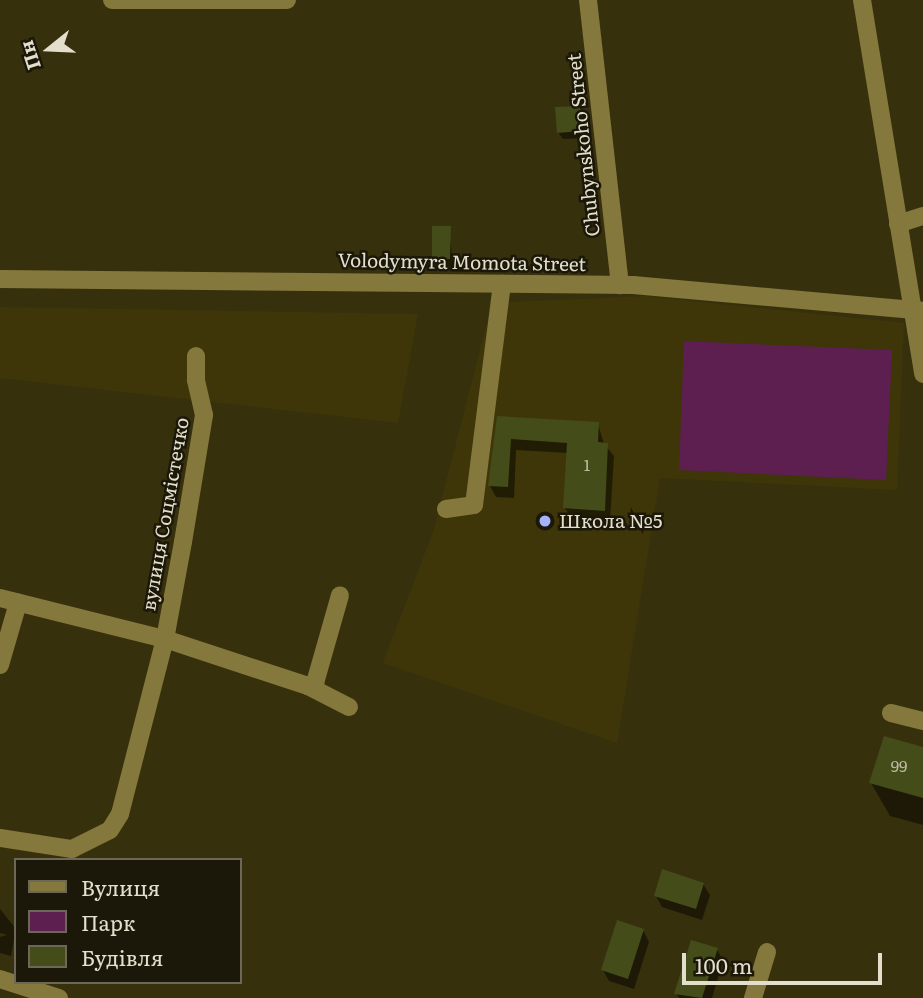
<!DOCTYPE html>
<meta charset="utf-8">
<style>
body{margin:0}
#map{position:relative;width:923px;height:998px;overflow:hidden;background:#37300d;font-family:Literata,serif}
div>[style]{position:absolute}
.built>*{inset:0;background:#3e3609}
.green>*{inset:0;background:#5d1f50}
.shadow>*{inset:0;background:#0007}
.building>*{inset:0;background:#444c19}
.minor>*{height:18px;margin:-9px;padding:0 9px;transform-origin:9px;border-radius:9px;background:#85783c}
.dots>*{width:19px;height:19px;translate:-50% -50%;box-sizing:border-box;border:4px solid #1b1809;border-radius:50%}
span{translate:-50% -50%;white-space:nowrap;text-align:center;line-height:1.15;-webkit-text-stroke:5px #1b1809;paint-order:stroke}
.number-label{font-size:16px;color:#bbba9f}
.number-label span{-webkit-text-stroke-width:0}
.street-label{font-size:19px;color:#e3dfcc}
.poi-label{font-size:19px;color:#e3dfcc}
.left{translate:0 -50%;text-align:left}
.legend{position:absolute;left:14px;top:858px;width:228px;height:126px;box-sizing:border-box;background:#1b1809;border:2px solid #6b6857;margin:0;padding:9px 12px;list-style:none;font-size:21px;color:#e3dfcc}
.legend li{display:flex;align-items:center;gap:14px;height:35px}
.legend b{width:35px;border:2px solid #6b6857}
.north{position:absolute;left:14px;top:14px;width:70px;height:70px;-webkit-text-stroke:5px #1b1809;paint-order:stroke;rotate:252deg;font-size:19px;font-weight:700;line-height:28px;text-align:center;color:#e3dfcc}
.north::after{content:'';display:block;margin:auto;width:24px;height:32px;background:#e3dfcc;clip-path:polygon(50% 0,100% 100%,50% 72%,0 100%)}
.scale{position:absolute;left:682px;top:953px;width:200px;height:32px;box-sizing:border-box;border:4px solid #e3dfcc;border-top:0;padding-left:9px;font-size:21px;line-height:24px;white-space:nowrap;color:#e3dfcc;-webkit-text-stroke:5px #1b1809;paint-order:stroke}
</style>
<div id="map">
<div class="built">
<i style="clip-path:polygon(644px 296px,904px 323px,897px 490px,660px 478px,617px 743px,383px 663px,434px 529px,492px 303px)"></i>
<i style="clip-path:polygon(0 307px,418px 314px,398px 423px,0 378px)"></i>
</div>
<div class="green">
<i style="clip-path:polygon(684px 341px,892px 350px,886px 480px,679px 470px)"></i>
</div>
<div class="shadow">
<i style="clip-path:polygon(580px 108px,585px 138px,563px 139px,558px 132px)"></i>
<i style="clip-path:polygon(449px 228px,453px 266px,438px 266px,434px 258px)"></i>
<i style="clip-path:polygon(498px 418px,598px 424px,604px 444px,614px 456px,610px 522px,572px 519px,565px 508px,568px 453px,516px 450px,514px 498px,496px 497px,490px 486px)"></i>
<i style="clip-path:polygon(923px 749px,923px 825px,890px 816px,871px 783px)"></i>
<i style="clip-path:polygon(703px 884px,710px 895px,702px 920px,662px 907px,656px 896px)"></i>
<i style="clip-path:polygon(0 909px,16px 929px,11px 956px,0 953px,0 937px,7px 935px,0 933px)"></i>
<i style="clip-path:polygon(643px 930px,649px 942px,634px 989px,609px 981px,603px 970px)"></i>
<i style="clip-path:polygon(717px 949px,723px 961px,712px 998px,679px 998px,676px 993px)"></i>
</div>
<div class="building">
<i style="clip-path:polygon(581px 106px,582px 131px,557px 133px,555px 107px)"></i>
<i style="clip-path:polygon(432px 226px,451px 226px,450px 259px,432px 259px)"></i>
<i style="clip-path:polygon(497px 416px,599px 422px,598px 442px,608px 443px,605px 511px,563px 508px,567px 443px,511px 439px,508px 487px,488px 486px)"></i>
<i style="clip-path:polygon(884px 736px,923px 747px,923px 798px,869px 783px)"></i>
<i style="clip-path:polygon(662px 869px,704px 883px,696px 909px,654px 896px)"></i>
<i style="clip-path:polygon(617px 920px,644px 929px,628px 979px,601px 970px)"></i>
<i style="clip-path:polygon(691px 940px,718px 948px,702px 998px,674px 994px)"></i>
</div>
<div class="minor">
<i style="left:112px;top:0;width:175px"></i>
<i style="left:588px;top:0;width:287px;rotate:83.6deg"></i>
<i style="left:862px;top:0;width:379px;rotate:80.7deg"></i>
<i style="left:898px;top:224px;width:26px;rotate:-18deg"></i>
<i style="left:0;top:279px;width:633px;rotate:0.54deg"></i>
<i style="left:633px;top:285px;width:291px;rotate:5.1deg"></i>
<i style="left:446px;top:509px;width:28px;rotate:-8deg"></i>
<i style="left:474px;top:505px;width:223px;rotate:-82.8deg"></i>
<i style="left:0;top:598px;width:170px;rotate:14deg"></i>
<i style="left:165px;top:639px;width:151px;rotate:18.2deg"></i>
<i style="left:308px;top:686px;width:46px;rotate:27.1deg"></i>
<i style="left:0;top:665px;width:65px;rotate:-73.8deg"></i>
<i style="left:308px;top:686px;width:8px;rotate:-23deg"></i>
<i style="left:315px;top:683px;width:91px;rotate:-74.1deg"></i>
<i style="left:891px;top:713px;width:33px;rotate:14deg"></i>
<i style="left:0;top:838px;width:73px;rotate:8.7deg"></i>
<i style="left:72px;top:849px;width:42px;rotate:-26.6deg"></i>
<i style="left:110px;top:830px;width:19px;rotate:-58deg"></i>
<i style="left:120px;top:814px;width:181px;rotate:-75.6deg"></i>
<i style="left:165px;top:639px;width:99px;rotate:-79.5deg"></i>
<i style="left:183px;top:542px;width:129px;rotate:-80.6deg"></i>
<i style="left:204px;top:415px;width:36px;rotate:-103deg"></i>
<i style="left:196px;top:380px;width:24px;rotate:-90deg"></i>
<i style="left:0;top:979px;width:62px;rotate:17.9deg"></i>
<i style="left:753px;top:998px;width:48px;rotate:-73.1deg"></i>
</div>
<div class="dots">
<i style="left:545px;top:521px;background:#a6b1fc"></i>
</div>
<div class="number-label">
<span style="left:587px;top:464px">1</span>
<span style="left:899px;top:765px">99</span>
</div>
<div class="street-label">
<span style="left:583px;top:145px;rotate:-96deg">Chubynskoho Street</span>
<span style="left:462px;top:262px;rotate:1deg">Volodymyra Momota Street</span>
<span style="left:165px;top:514px;rotate:-80deg">вулиця Соцмістечко</span>
</div>
<div class="poi-label">
<span class="left" style="left:559px;top:521px">Школа №5</span>
</div>
<ul class="legend">
<li><b style="height:9px;background:#85783c"></b>Вулиця</li>
<li><b style="height:19px;background:#5d1f50"></b>Парк</li>
<li><b style="height:19px;background:#444c19"></b>Будівля</li>
</ul>
<div class="north">Пн</div>
<div class="scale">100 m</div>
</div>
